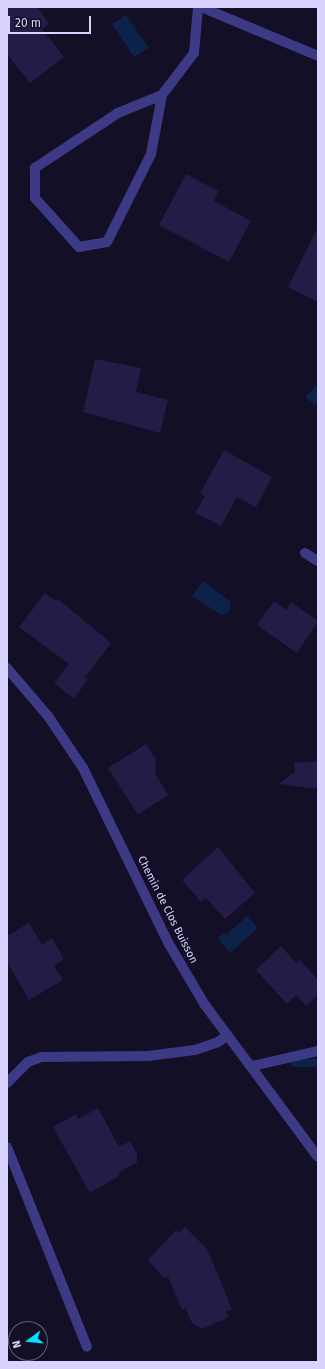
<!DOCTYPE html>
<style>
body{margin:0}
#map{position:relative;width:325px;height:1369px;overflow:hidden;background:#130f26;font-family:"Fira Sans",sans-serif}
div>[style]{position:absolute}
.water>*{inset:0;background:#0c2248}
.stream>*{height:8px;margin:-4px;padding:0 4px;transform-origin:4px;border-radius:4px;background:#0c2248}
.building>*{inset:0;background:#241b47}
.minor>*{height:10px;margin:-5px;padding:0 5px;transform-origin:5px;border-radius:5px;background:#3d3a85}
.tertiary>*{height:10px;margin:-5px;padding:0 5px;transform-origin:5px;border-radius:5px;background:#3d3a85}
span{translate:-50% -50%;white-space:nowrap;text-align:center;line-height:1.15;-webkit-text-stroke:3.5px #130f26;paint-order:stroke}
.street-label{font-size:11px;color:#d9d4ff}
.frame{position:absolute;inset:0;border:8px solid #d9d4ff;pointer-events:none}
.north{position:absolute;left:8px;top:1321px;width:40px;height:40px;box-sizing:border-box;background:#130f26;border:1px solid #625e7d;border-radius:50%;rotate:254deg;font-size:11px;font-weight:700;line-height:16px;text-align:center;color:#d9d4ff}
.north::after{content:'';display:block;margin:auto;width:14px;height:18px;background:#00e5ff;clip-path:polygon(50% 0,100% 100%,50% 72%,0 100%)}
.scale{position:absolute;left:8px;top:16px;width:83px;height:18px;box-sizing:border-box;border:2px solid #d9d4ff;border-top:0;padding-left:5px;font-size:12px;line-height:14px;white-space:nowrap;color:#d9d4ff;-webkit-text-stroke:3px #130f26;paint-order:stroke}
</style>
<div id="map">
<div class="water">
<i style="clip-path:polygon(126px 15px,149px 48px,134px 57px,112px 24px)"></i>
<i style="clip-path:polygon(315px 386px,318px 388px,318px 406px,305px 398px)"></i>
<i style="clip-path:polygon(203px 581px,231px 602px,229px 612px,221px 615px,192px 596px)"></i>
<i style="clip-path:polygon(247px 916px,258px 928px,230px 953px,218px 938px,224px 933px,226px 935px)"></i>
</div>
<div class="stream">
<i style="left:295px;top:1063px;width:23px"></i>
</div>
<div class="building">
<i style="clip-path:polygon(7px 7px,37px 7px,49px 24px,42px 29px,64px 57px,30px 83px,7px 54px)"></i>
<i style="clip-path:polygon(186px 174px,218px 191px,214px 201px,251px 221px,229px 262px,159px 225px)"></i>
<i style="clip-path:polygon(318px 227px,318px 302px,288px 287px)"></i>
<i style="clip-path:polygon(95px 359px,141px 368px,136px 392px,168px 400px,160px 433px,83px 412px)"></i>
<i style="clip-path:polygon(224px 450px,272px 477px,256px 507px,237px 497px,221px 526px,195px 513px,205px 496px,200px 493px)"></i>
<i style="clip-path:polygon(45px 593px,56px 601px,58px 599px,111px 643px,85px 678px,88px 679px,74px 699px,54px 683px,69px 664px,19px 627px)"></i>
<i style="clip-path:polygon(274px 601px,286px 610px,291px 602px,318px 621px,297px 653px,257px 625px)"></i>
<i style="clip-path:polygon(146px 744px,156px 760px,155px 773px,168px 795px,138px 815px,108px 768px)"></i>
<i style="clip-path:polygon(318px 761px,318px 789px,279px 784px,295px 771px,294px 763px)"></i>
<i style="clip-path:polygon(218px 847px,255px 893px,225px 919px,206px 898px,201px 902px,182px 880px)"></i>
<i style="clip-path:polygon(29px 923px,42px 945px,52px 938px,64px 959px,54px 966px,63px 980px,29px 1000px,7px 962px,7px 936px)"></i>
<i style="clip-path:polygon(281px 946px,296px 963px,300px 960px,318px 980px,318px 995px,306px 1006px,296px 995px,287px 1004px,256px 970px)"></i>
<i style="clip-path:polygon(98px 1108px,119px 1147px,130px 1141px,137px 1154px,137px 1162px,118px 1173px,119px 1176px,90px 1193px,53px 1127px,76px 1114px,78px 1119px)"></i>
<i style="clip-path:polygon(185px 1227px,207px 1249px,232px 1309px,226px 1312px,229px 1317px,202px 1329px,192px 1323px,185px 1308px,182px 1310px,168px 1277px,163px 1277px,148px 1260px,176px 1230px,179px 1233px)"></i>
</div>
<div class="minor">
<i style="left:162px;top:95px;width:48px;rotate:157.8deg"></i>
<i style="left:118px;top:113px;width:100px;rotate:146.5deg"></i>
<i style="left:35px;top:168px;width:30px;rotate:90deg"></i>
<i style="left:35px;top:198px;width:66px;rotate:48.1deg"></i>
<i style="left:79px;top:247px;width:28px;rotate:-10deg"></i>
<i style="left:107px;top:242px;width:98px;rotate:-63.4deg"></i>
<i style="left:151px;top:154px;width:60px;rotate:-79.4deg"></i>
<i style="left:162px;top:95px;width:53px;rotate:-52.7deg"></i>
<i style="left:194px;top:53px;width:46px;rotate:-85deg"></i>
<i style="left:305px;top:553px;width:15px;rotate:32deg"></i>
<i style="left:7px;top:668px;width:63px;rotate:49.5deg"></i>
<i style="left:48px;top:716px;width:63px;rotate:56.1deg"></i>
<i style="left:83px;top:768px;width:196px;rotate:64deg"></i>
<i style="left:169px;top:944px;width:71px;rotate:59.5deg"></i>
<i style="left:205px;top:1005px;width:189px;rotate:53.4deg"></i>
<i style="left:252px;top:1066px;width:68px;rotate:-12.8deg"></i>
<i style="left:7px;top:1083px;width:30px;rotate:-45deg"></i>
<i style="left:28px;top:1062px;width:15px;rotate:-20deg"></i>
<i style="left:42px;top:1057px;width:106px;rotate:-0.5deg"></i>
<i style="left:148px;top:1056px;width:47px;rotate:-7.3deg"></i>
<i style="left:195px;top:1050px;width:24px;rotate:-19deg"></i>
<i style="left:218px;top:1042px;width:12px;rotate:-35deg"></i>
<i style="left:7px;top:1147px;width:215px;rotate:68.2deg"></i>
</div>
<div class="tertiary">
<i style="left:201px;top:7px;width:127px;rotate:22.7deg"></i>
</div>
<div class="street-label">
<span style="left:167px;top:910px;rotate:63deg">Chemin de Clos Buisson</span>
</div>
<div class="frame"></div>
<div class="north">N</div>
<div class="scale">20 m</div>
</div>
